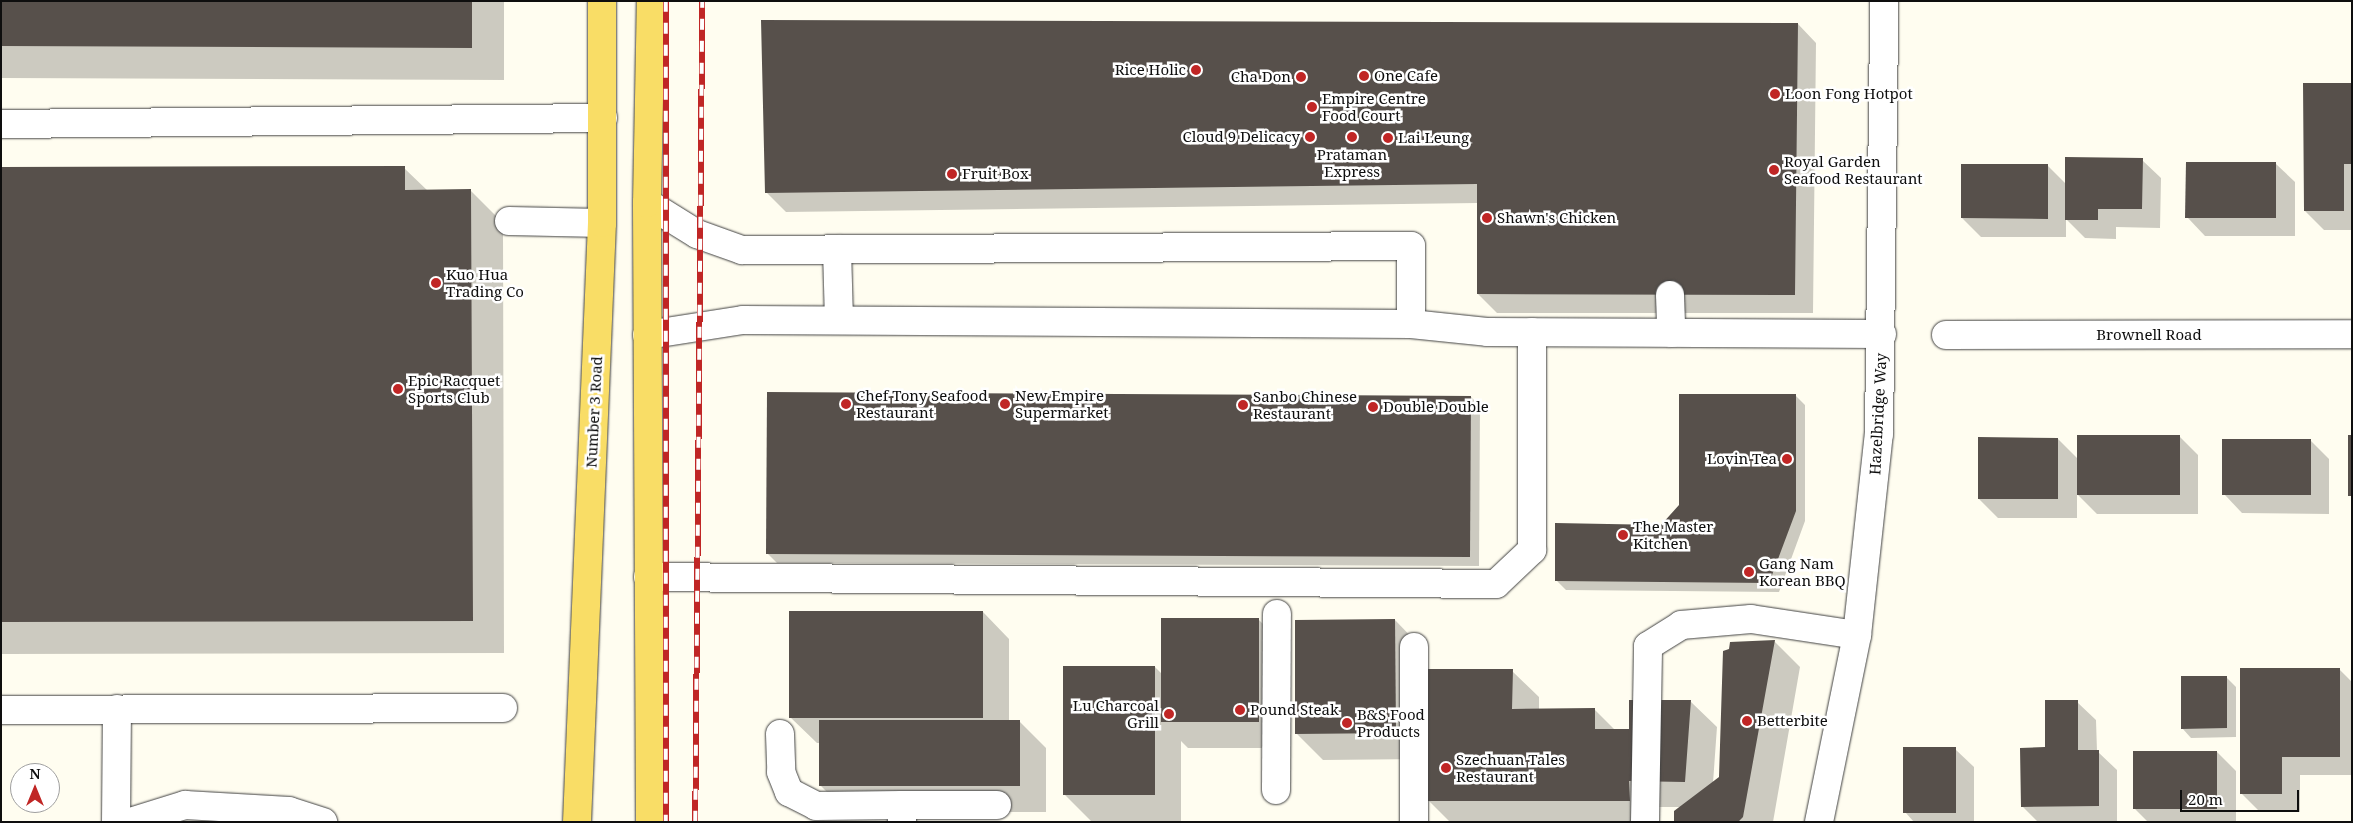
<!DOCTYPE html>
<style>
body{margin:0}
#map{position:relative;width:2353px;height:823px;overflow:hidden;background:#fffdf0;font-family:"Noto Serif",serif}
div>[style]{position:absolute}
.shadow>*{inset:0;background:#0003}
.building>*{inset:0;background:#57504b}
.roads{filter:drop-shadow(0 0 1px #414141) drop-shadow(0 0 1px #414141)}
.minor>*{height:28px;margin:-14px;padding:0 14px;transform-origin:14px;border-radius:14px;background:#fff}
.major>*{height:28px;margin:-14px;padding:0 14px;transform-origin:14px;border-radius:14px;background:#f9dd66}
.rail>*{height:5.5px;margin-top:-2.75px;transform-origin:0;background:repeating-linear-gradient(90deg,#fff 0 11px,#c02625 0 22px);box-sizing:border-box;border-block:1px solid #c02625}
.dots>*{width:14px;height:14px;translate:-50% -50%;box-sizing:border-box;border:2px solid #fff;border-radius:50%}
span{translate:-50% -50%;white-space:nowrap;text-align:center;line-height:1.15;-webkit-text-stroke:5px #fff;paint-order:stroke}
.poi-label{font-size:15px;color:#0e0e0e}
.right{translate:-100% -50%;text-align:right}
.left{translate:0 -50%;text-align:left}
.street-label{font-size:15px;color:#0e0e0e}
.frame{position:absolute;inset:0;border:2px solid #0e0e0e;pointer-events:none}
.north{position:absolute;left:10px;top:763px;width:50px;height:50px;box-sizing:border-box;background:#fff;border:1px solid #9f9f9f;border-radius:50%;rotate:0deg;font-size:14px;font-weight:700;line-height:20px;text-align:center;color:#0e0e0e}
.north::after{content:'';display:block;margin:auto;width:18px;height:22px;background:#c02625;clip-path:polygon(50% 0,100% 100%,50% 72%,0 100%)}
.scale{position:absolute;left:2180px;top:790px;width:119px;height:22px;box-sizing:border-box;border:2px solid #0e0e0e;border-top:0;padding-left:6px;font-size:15px;line-height:18px;white-space:nowrap;color:#0e0e0e;-webkit-text-stroke:4px #fff;paint-order:stroke}
</style>
<div id="map">
<div class="shadow">
<i style="clip-path:polygon(1px 1px,504px 1px,504px 80px,1px 78px)"></i>
<i style="clip-path:polygon(1798px 24px,1816px 43px,1813px 313px,1497px 313px,1478px 294px,1478px 203px,786px 212px,767px 193px)"></i>
<i style="clip-path:polygon(2352px 84px,2352px 230px,2324px 230px,2305px 211px)"></i>
<i style="clip-path:polygon(2142px 160px,2161px 178px,2160px 228px,2116px 227px,2116px 239px,2085px 238px,2066px 219px,2066px 237px,1981px 237px,1962px 218px,2048px 166px,2066px 184px)"></i>
<i style="clip-path:polygon(2276px 164px,2295px 182px,2295px 236px,2205px 236px,2187px 217px)"></i>
<i style="clip-path:polygon(1px 168px,404px 168px,428px 191px,471px 191px,503px 223px,504px 653px,1px 654px)"></i>
<i style="clip-path:polygon(1796px 396px,1805px 405px,1805px 521px,1779px 592px,1566px 590px,1556px 580px,1661px 526px)"></i>
<i style="clip-path:polygon(1471px 397px,1480px 406px,1479px 566px,777px 563px,767px 553px)"></i>
<i style="clip-path:polygon(2180px 437px,2198px 455px,2198px 514px,2097px 514px,2077px 494px,2077px 518px,1998px 518px,1979px 499px,2058px 439px,2078px 459px)"></i>
<i style="clip-path:polygon(2310px 440px,2329px 459px,2329px 514px,2242px 513px,2224px 494px)"></i>
<i style="clip-path:polygon(983px 612px,1009px 639px,1009px 721px,1019px 721px,1046px 748px,1046px 812px,847px 812px,820px 785px,820px 743px,817px 743px,790px 717px)"></i>
<i style="clip-path:polygon(1259px 620px,1285px 646px,1285px 748px,1188px 748px,1181px 741px,1181px 821px,1091px 821px,1064px 794px,1155px 667px,1162px 674px)"></i>
<i style="clip-path:polygon(1395px 620px,1421px 647px,1422px 759px,1323px 760px,1297px 734px)"></i>
<i style="clip-path:polygon(1774px 641px,1800px 667px,1773px 822px,1676px 822px,1682px 807px,1655px 807px,1656px 822px,1450px 822px,1429px 801px,1512px 671px,1539px 697px,1539px 710px,1595px 710px,1616px 731px,1630px 731px,1690px 701px,1717px 727px,1713px 783px,1720px 778px)"></i>
<i style="clip-path:polygon(2339px 669px,2352px 682px,2352px 775px,2300px 775px,2300px 812px,2260px 812px,2241px 793px)"></i>
<i style="clip-path:polygon(2226px 677px,2236px 687px,2236px 737px,2191px 738px,2182px 728px)"></i>
<i style="clip-path:polygon(2077px 702px,2096px 720px,2097px 751px,2117px 770px,2117px 822px,2038px 822px,2022px 806px,2046px 748px)"></i>
<i style="clip-path:polygon(1955px 749px,1974px 767px,1974px 822px,1914px 822px,1905px 812px)"></i>
<i style="clip-path:polygon(2217px 752px,2236px 771px,2236px 822px,2148px 822px,2135px 809px)"></i>
</div>
<div class="building">
<i style="clip-path:polygon(1px 1px,472px 1px,472px 48px,1px 46px)"></i>
<i style="clip-path:polygon(761px 20px,1798px 23px,1795px 295px,1477px 294px,1477px 184px,765px 193px)"></i>
<i style="clip-path:polygon(2303px 83px,2352px 83px,2352px 164px,2344px 164px,2344px 211px,2304px 211px)"></i>
<i style="clip-path:polygon(2065px 157px,2143px 158px,2142px 209px,2098px 209px,2098px 220px,2065px 220px)"></i>
<i style="clip-path:polygon(2186px 162px,2276px 162px,2276px 218px,2185px 218px)"></i>
<i style="clip-path:polygon(1961px 164px,2048px 164px,2048px 219px,1961px 218px)"></i>
<i style="clip-path:polygon(405px 166px,405px 190px,471px 189px,473px 621px,1px 622px,1px 167px)"></i>
<i style="clip-path:polygon(767px 392px,1471px 396px,1470px 557px,766px 554px)"></i>
<i style="clip-path:polygon(1679px 394px,1796px 394px,1796px 511px,1769px 583px,1555px 581px,1555px 523px,1661px 525px,1679px 505px)"></i>
<i style="clip-path:polygon(2077px 435px,2180px 435px,2180px 495px,2077px 495px)"></i>
<i style="clip-path:polygon(2348px 435px,2352px 435px,2352px 496px,2348px 496px)"></i>
<i style="clip-path:polygon(1978px 437px,2058px 438px,2058px 499px,1978px 499px)"></i>
<i style="clip-path:polygon(2222px 439px,2311px 439px,2311px 495px,2222px 495px)"></i>
<i style="clip-path:polygon(789px 611px,983px 611px,983px 718px,789px 718px)"></i>
<i style="clip-path:polygon(1161px 618px,1259px 618px,1259px 722px,1161px 722px)"></i>
<i style="clip-path:polygon(1395px 619px,1396px 733px,1295px 734px,1295px 620px)"></i>
<i style="clip-path:polygon(1775px 640px,1743px 817px,1738px 822px,1674px 822px,1674px 811px,1719px 777px,1723px 651px,1729px 649px,1730px 642px)"></i>
<i style="clip-path:polygon(1063px 666px,1155px 666px,1155px 795px,1063px 795px)"></i>
<i style="clip-path:polygon(2240px 668px,2340px 668px,2340px 757px,2282px 757px,2282px 794px,2240px 794px)"></i>
<i style="clip-path:polygon(1428px 669px,1513px 669px,1512px 709px,1595px 708px,1595px 729px,1629px 729px,1629px 700px,1691px 700px,1685px 782px,1629px 781px,1630px 801px,1428px 801px)"></i>
<i style="clip-path:polygon(2181px 676px,2227px 676px,2227px 728px,2181px 729px)"></i>
<i style="clip-path:polygon(2045px 700px,2078px 700px,2078px 750px,2099px 750px,2099px 806px,2021px 807px,2020px 748px,2045px 747px)"></i>
<i style="clip-path:polygon(819px 720px,1020px 720px,1020px 786px,819px 786px)"></i>
<i style="clip-path:polygon(1903px 747px,1956px 747px,1956px 813px,1903px 813px)"></i>
<i style="clip-path:polygon(2133px 751px,2217px 751px,2217px 809px,2133px 809px)"></i>
</div>
<div class="roads">
<div class="minor">
<i style="left:1px;top:124px;width:602px;rotate:-0.57deg"></i>
<i style="left:647px;top:203px;width:59px;rotate:31.8deg"></i>
<i style="left:697px;top:234px;width:48px;rotate:19.6deg"></i>
<i style="left:742px;top:250px;width:669px;rotate:-0.34deg"></i>
<i style="left:1411px;top:246px;width:78px;rotate:90deg"></i>
<i style="left:509px;top:221px;width:93px;rotate:1.2deg"></i>
<i style="left:837px;top:249px;width:71px;rotate:88.4deg"></i>
<i style="left:1670px;top:295px;width:38px;rotate:88deg"></i>
<i style="left:647px;top:335px;width:97px;rotate:-8.9deg"></i>
<i style="left:743px;top:320px;width:668px;rotate:0.34deg"></i>
<i style="left:1411px;top:324px;width:76px;rotate:6deg"></i>
<i style="left:1487px;top:332px;width:395px;rotate:0.3deg"></i>
<i style="left:1946px;top:335px;width:406px;rotate:-0.1deg"></i>
<i style="left:648px;top:577px;width:848px;rotate:0.47deg"></i>
<i style="left:1496px;top:584px;width:50px;rotate:-43.4deg"></i>
<i style="left:1532px;top:550px;width:218px;rotate:-90deg"></i>
<i style="left:1414px;top:647px;width:175px;rotate:90deg"></i>
<i style="left:1px;top:710px;width:502px;rotate:-0.23deg"></i>
<i style="left:780px;top:734px;width:38px;rotate:88deg"></i>
<i style="left:781px;top:772px;width:22px;rotate:68deg"></i>
<i style="left:789px;top:792px;width:30px;rotate:27deg"></i>
<i style="left:816px;top:806px;width:86px;rotate:-0.7deg"></i>
<i style="left:902px;top:805px;width:17px;rotate:90deg"></i>
<i style="left:1276px;top:790px;width:176px;rotate:-89.7deg"></i>
<i style="left:902px;top:805px;width:95px"></i>
<i style="left:116px;top:822px;width:113px;rotate:-89.5deg"></i>
<i style="left:130px;top:822px;width:58px;rotate:-17.2deg"></i>
<i style="left:185px;top:805px;width:104px;rotate:3.3deg"></i>
<i style="left:289px;top:811px;width:36px;rotate:18deg"></i>
<i style="left:1645px;top:822px;width:176px;rotate:-89deg"></i>
<i style="left:1648px;top:646px;width:39px;rotate:-32deg"></i>
<i style="left:1681px;top:625px;width:70px;rotate:-4.9deg"></i>
<i style="left:1751px;top:619px;width:107px;rotate:8.6deg"></i>
<i style="left:1819px;top:822px;width:191px;rotate:-78.5deg"></i>
<i style="left:1857px;top:635px;width:202px;rotate:-83.8deg"></i>
<i style="left:1879px;top:434px;width:433px;rotate:-89.3deg"></i>
</div>
<div class="major">
<i style="left:577px;top:822px;width:600px;rotate:-87.61deg"></i>
<i style="left:602px;top:223px;width:222px;rotate:-90deg"></i>
<i style="left:650px;top:822px;width:619px;rotate:-90.28deg"></i>
<i style="left:647px;top:203px;width:202px;rotate:-88.9deg"></i>
</div>
</div>
<div class="rail">
<i style="left:666px;top:1px;width:821px;rotate:90deg"></i>
<i style="left:695px;top:822px;width:821px;rotate:-89.51deg"></i>
</div>
<div class="dots">
<i style="left:1196px;top:70px;background:#c02625"></i>
<i style="left:1364px;top:76px;background:#c02625"></i>
<i style="left:1301px;top:77px;background:#c02625"></i>
<i style="left:1775px;top:94px;background:#c02625"></i>
<i style="left:1312px;top:107px;background:#c02625"></i>
<i style="left:1310px;top:137px;background:#c02625"></i>
<i style="left:1352px;top:137px;background:#c02625"></i>
<i style="left:1388px;top:138px;background:#c02625"></i>
<i style="left:1774px;top:170px;background:#c02625"></i>
<i style="left:952px;top:174px;background:#c02625"></i>
<i style="left:1487px;top:218px;background:#c02625"></i>
<i style="left:436px;top:283px;background:#c02625"></i>
<i style="left:398px;top:389px;background:#c02625"></i>
<i style="left:846px;top:404px;background:#c02625"></i>
<i style="left:1005px;top:404px;background:#c02625"></i>
<i style="left:1243px;top:405px;background:#c02625"></i>
<i style="left:1373px;top:407px;background:#c02625"></i>
<i style="left:1787px;top:459px;background:#c02625"></i>
<i style="left:1623px;top:535px;background:#c02625"></i>
<i style="left:1749px;top:572px;background:#c02625"></i>
<i style="left:1240px;top:710px;background:#c02625"></i>
<i style="left:1169px;top:714px;background:#c02625"></i>
<i style="left:1747px;top:721px;background:#c02625"></i>
<i style="left:1347px;top:723px;background:#c02625"></i>
<i style="left:1446px;top:768px;background:#c02625"></i>
</div>
<div class="poi-label">
<span class="right" style="left:1186px;top:70px">Rice Holic</span>
<span class="left" style="left:1374px;top:76px">One Cafe</span>
<span class="right" style="left:1291px;top:77px">Cha Don</span>
<span class="left" style="left:1785px;top:94px">Loon Fong Hotpot</span>
<span class="left" style="left:1322px;top:107px">Empire Centre<br>Food Court</span>
<span class="right" style="left:1300px;top:137px">Cloud 9 Delicacy</span>
<span class="left" style="left:1398px;top:138px">Lai Leung</span>
<span style="left:1352px;top:163px">Prataman<br>Express</span>
<span class="left" style="left:1784px;top:170px">Royal Garden<br>Seafood Restaurant</span>
<span class="left" style="left:962px;top:174px">Fruit Box</span>
<span class="left" style="left:1497px;top:218px">Shawn's Chicken</span>
<span class="left" style="left:446px;top:283px">Kuo Hua<br>Trading Co</span>
<span class="left" style="left:408px;top:389px">Epic Racquet<br>Sports Club</span>
<span class="left" style="left:856px;top:404px">Chef Tony Seafood<br>Restaurant</span>
<span class="left" style="left:1015px;top:404px">New Empire<br>Supermarket</span>
<span class="left" style="left:1253px;top:405px">Sanbo Chinese<br>Restaurant</span>
<span class="left" style="left:1383px;top:407px">Double Double</span>
<span class="right" style="left:1777px;top:459px">Lovin Tea</span>
<span class="left" style="left:1633px;top:535px">The Master<br>Kitchen</span>
<span class="left" style="left:1759px;top:572px">Gang Nam<br>Korean BBQ</span>
<span class="right" style="left:1159px;top:714px">Lu Charcoal<br>Grill</span>
<span class="left" style="left:1250px;top:710px">Pound Steak</span>
<span class="left" style="left:1357px;top:723px">B&amp;S Food<br>Products</span>
<span class="left" style="left:1757px;top:721px">Betterbite</span>
<span class="left" style="left:1456px;top:768px">Szechuan Tales<br>Restaurant</span>
</div>
<div class="street-label">
<span style="left:2149px;top:335px">Brownell Road</span>
<span style="left:594px;top:412px;rotate:-87deg">Number 3 Road</span>
<span style="left:1878px;top:414px;rotate:-87deg">Hazelbridge Way</span>
</div>
<div class="frame"></div>
<div class="north">N</div>
<div class="scale">20 m</div>
</div>
